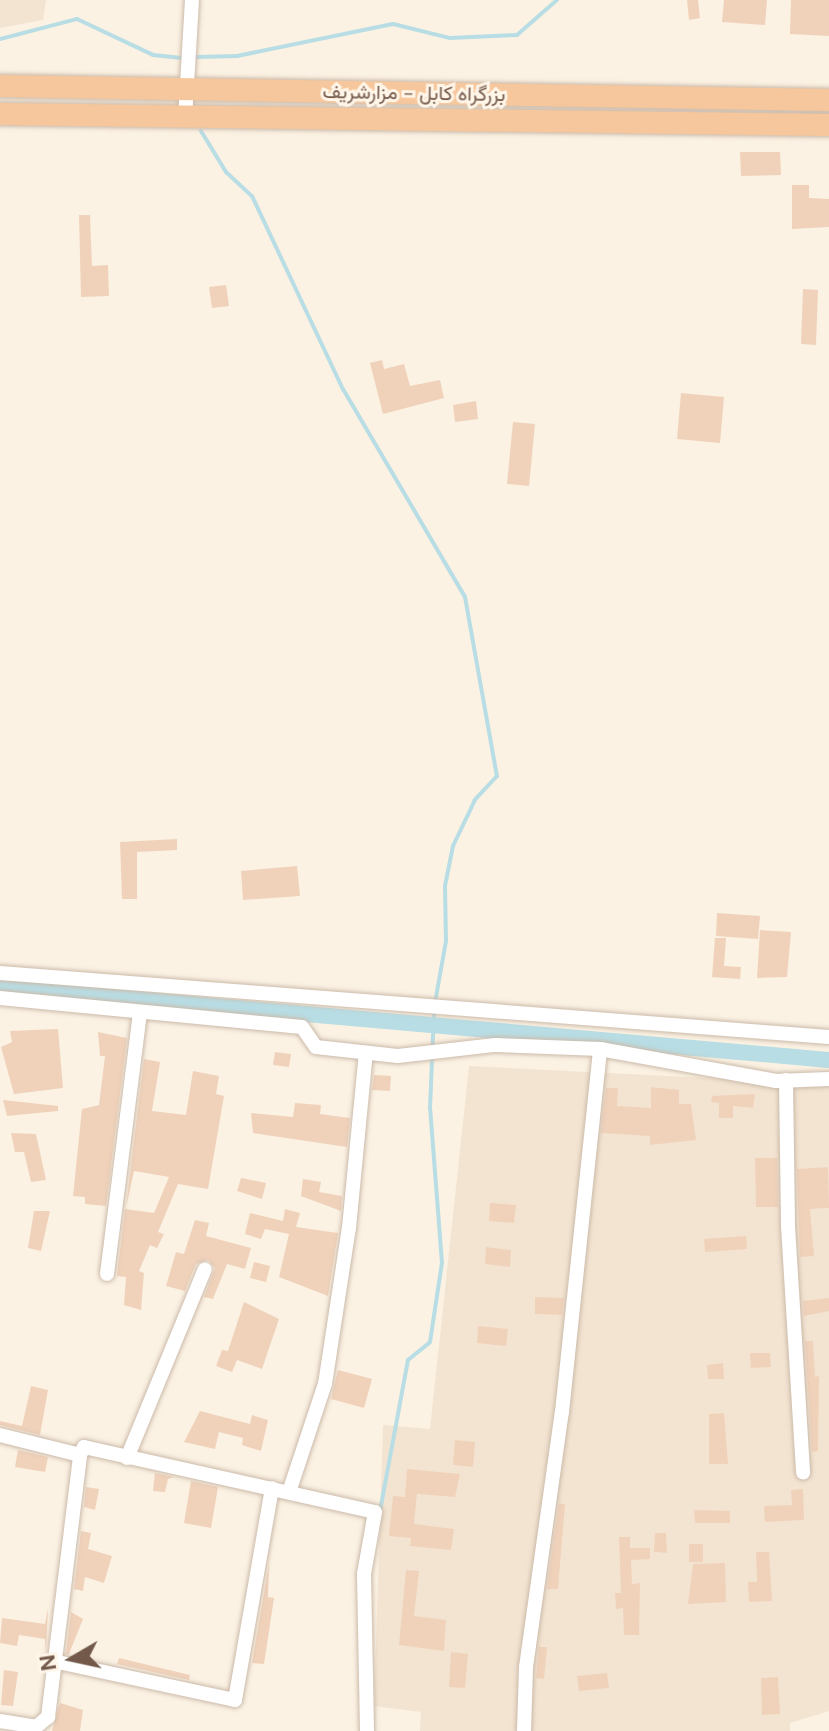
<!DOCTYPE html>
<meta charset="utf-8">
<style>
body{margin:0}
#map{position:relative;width:829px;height:1731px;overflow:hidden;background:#fbf2e3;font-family:"DM Sans",Vazirmatn,sans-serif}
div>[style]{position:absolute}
.residential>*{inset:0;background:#f3e4d1}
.stream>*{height:4px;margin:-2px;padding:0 2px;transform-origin:2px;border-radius:2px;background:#b8dde4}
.canal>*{height:16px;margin:-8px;padding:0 8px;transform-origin:8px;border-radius:8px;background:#b8dde4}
.building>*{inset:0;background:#f0d2bb}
.roads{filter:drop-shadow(0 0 2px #ccbaaa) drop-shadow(0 0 2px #ccbaaa)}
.minor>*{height:14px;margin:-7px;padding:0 7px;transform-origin:7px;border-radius:7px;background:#fff}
.trunk>*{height:22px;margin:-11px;padding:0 11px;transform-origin:11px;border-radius:11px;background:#f6c79c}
span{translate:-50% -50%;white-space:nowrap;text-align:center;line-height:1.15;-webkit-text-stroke:6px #fff6e9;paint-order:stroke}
.street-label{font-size:20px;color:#73594a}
.north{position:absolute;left:32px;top:1619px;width:80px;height:80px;-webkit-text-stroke:6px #fff6e9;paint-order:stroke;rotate:261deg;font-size:22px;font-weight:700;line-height:32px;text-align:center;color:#73594a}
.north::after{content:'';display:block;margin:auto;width:28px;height:36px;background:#73594a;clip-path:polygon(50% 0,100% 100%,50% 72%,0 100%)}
</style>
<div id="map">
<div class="residential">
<i style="clip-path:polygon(0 0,46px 0,43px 20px,0 28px)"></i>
<i style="clip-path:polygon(469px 1066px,829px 1084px,829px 1711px,790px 1723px,790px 1731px,420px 1731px,421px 1712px,374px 1706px,383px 1425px,430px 1429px)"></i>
</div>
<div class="stream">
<i style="left:0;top:39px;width:80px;rotate:-14.6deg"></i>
<i style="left:77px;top:19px;width:84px;rotate:25.3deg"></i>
<i style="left:153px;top:55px;width:29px;rotate:6deg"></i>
<i style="left:197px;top:57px;width:40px;rotate:-1.4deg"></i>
<i style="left:237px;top:56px;width:159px;rotate:-11.6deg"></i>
<i style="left:393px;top:24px;width:59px;rotate:13.8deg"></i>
<i style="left:450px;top:38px;width:67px;rotate:-2.6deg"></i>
<i style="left:517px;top:35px;width:53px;rotate:-41.2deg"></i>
<i style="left:201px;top:131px;width:48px;rotate:58.6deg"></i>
<i style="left:226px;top:172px;width:35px;rotate:43deg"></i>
<i style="left:252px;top:196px;width:213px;rotate:64.8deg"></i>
<i style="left:343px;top:389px;width:241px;rotate:59.6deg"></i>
<i style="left:465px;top:597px;width:182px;rotate:79.9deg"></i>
<i style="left:497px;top:776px;width:33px;rotate:133deg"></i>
<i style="left:475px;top:800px;width:51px;rotate:115.6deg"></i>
<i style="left:453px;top:846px;width:41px;rotate:101.3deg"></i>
<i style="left:445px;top:886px;width:55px;rotate:89deg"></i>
<i style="left:446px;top:941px;width:63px;rotate:100.1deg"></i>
<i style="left:380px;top:1511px;width:154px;rotate:-79.5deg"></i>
<i style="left:408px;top:1360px;width:28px;rotate:-39deg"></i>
<i style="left:430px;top:1342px;width:80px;rotate:-81.4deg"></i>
<i style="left:442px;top:1263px;width:155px;rotate:-94.4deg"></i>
<i style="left:430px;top:1108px;width:96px;rotate:-87.6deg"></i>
</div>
<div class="canal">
<i style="left:0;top:987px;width:832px;rotate:5.03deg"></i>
</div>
<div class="building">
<i style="clip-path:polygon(687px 0,698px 0,700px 18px,689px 20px)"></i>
<i style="clip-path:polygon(724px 0,767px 0,765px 25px,722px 22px)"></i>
<i style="clip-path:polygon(791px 0,829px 0,829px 36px,790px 34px)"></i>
<i style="clip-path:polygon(740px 152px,780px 152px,781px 175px,741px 176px)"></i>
<i style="clip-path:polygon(792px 185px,809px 185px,809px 198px,829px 199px,829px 227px,792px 229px)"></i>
<i style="clip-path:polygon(79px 215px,90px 215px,92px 266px,108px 265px,109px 296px,81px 297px)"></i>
<i style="clip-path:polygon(226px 285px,229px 306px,212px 308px,209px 287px)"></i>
<i style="clip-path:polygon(803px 289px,818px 290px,816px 345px,801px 344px)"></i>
<i style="clip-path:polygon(382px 360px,384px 369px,404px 364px,410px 386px,440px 380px,444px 398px,383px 414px,370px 363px)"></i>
<i style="clip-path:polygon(681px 393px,724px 397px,720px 443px,677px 439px)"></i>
<i style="clip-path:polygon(476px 401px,478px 419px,455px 422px,453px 405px)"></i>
<i style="clip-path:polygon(513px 422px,535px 424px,529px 486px,507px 484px)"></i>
<i style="clip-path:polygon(177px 839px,177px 850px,137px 852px,137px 899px,122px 899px,120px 842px)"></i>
<i style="clip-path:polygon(297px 866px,300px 896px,243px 900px,241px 871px)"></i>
<i style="clip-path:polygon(717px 913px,760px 916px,758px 939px,716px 936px)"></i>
<i style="clip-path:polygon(760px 930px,791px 932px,787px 977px,757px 978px)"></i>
<i style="clip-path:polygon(715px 938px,726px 938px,724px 966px,741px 967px,740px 979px,712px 977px)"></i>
<i style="clip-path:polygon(58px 1029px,63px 1088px,14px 1094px,1px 1047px,12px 1042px,10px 1031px)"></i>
<i style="clip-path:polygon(98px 1032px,127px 1038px,106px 1206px,85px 1204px,85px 1197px,73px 1196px,82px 1109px,99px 1105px,105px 1056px,100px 1056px)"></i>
<i style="clip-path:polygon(275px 1052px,291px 1054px,289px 1067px,273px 1065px)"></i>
<i style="clip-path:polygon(144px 1059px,160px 1062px,152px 1111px,186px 1115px,193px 1071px,219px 1076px,216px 1094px,224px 1096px,208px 1189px,178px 1184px,158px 1232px,164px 1234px,157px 1248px,150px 1245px,139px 1271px,144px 1273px,141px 1310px,124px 1305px,126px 1277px,117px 1276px,125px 1209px,154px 1213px,169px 1177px,134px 1171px,126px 1207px)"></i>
<i style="clip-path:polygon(374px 1075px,391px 1076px,390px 1091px,372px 1090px)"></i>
<i style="clip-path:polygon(651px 1087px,679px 1090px,679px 1104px,691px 1104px,696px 1140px,650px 1145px,650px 1136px,601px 1133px,606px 1088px,618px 1088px,617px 1106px,651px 1108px)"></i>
<i style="clip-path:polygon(755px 1094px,753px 1108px,733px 1106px,733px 1118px,719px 1118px,719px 1103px,711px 1102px,712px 1096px)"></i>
<i style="clip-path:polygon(3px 1100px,58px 1106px,58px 1111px,7px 1116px)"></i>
<i style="clip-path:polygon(295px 1103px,321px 1105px,320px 1114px,350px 1118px,347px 1147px,253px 1133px,251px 1113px,293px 1117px)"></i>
<i style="clip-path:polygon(11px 1133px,36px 1134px,46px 1180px,31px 1182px,24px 1152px,15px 1152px)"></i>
<i style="clip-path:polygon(755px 1158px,777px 1158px,778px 1207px,756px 1207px)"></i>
<i style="clip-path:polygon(828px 1167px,829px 1208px,810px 1209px,814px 1256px,800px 1257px,797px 1169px)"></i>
<i style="clip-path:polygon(241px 1178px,266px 1183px,262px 1199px,237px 1191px)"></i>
<i style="clip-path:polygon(303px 1179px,321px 1182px,319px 1192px,342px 1196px,341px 1211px,301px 1196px)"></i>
<i style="clip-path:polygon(490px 1203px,516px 1205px,514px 1223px,489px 1221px)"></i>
<i style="clip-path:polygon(285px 1209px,300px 1213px,296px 1227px,338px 1233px,328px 1296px,279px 1277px,289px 1234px,265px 1229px,261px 1239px,245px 1234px,250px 1213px,283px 1221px)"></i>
<i style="clip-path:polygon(34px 1211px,50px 1211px,41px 1251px,28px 1248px)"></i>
<i style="clip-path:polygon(195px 1220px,209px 1223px,206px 1236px,251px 1248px,245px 1269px,227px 1264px,213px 1299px,204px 1297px,215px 1268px,208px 1260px,196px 1264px,185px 1291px,166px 1286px,176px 1252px,184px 1254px)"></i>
<i style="clip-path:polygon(746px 1236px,747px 1249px,705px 1252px,704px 1239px)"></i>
<i style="clip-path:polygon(486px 1247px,511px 1250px,510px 1267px,485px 1264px)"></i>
<i style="clip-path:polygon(254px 1262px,270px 1266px,266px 1282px,250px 1278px)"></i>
<i style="clip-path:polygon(535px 1297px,564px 1298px,562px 1315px,535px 1314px)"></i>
<i style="clip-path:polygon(829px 1298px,829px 1311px,804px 1316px,803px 1301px)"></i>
<i style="clip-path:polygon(244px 1302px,279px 1319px,262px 1369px,237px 1360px,232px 1372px,216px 1366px,222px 1350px,228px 1351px)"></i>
<i style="clip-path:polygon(478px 1326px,508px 1329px,506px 1346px,477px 1343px)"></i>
<i style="clip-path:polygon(805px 1341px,813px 1341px,815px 1377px,819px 1376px,818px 1451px,812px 1452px)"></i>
<i style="clip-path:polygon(750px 1353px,770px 1353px,771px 1367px,751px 1368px)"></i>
<i style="clip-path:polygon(723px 1363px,724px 1379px,708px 1379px,707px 1365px)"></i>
<i style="clip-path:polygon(338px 1370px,372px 1379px,364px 1408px,331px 1399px)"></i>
<i style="clip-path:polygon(31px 1386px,48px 1390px,40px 1435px,0 1425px,0 1421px,22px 1426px)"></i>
<i style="clip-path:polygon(200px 1411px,250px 1424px,252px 1415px,268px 1420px,261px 1451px,242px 1445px,243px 1438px,219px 1432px,215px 1449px,184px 1442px)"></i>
<i style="clip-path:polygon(724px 1413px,728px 1464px,709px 1464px,709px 1414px)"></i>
<i style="clip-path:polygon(455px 1440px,475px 1442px,473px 1467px,453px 1465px)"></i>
<i style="clip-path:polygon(18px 1450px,48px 1457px,45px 1472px,15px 1467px)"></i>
<i style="clip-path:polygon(407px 1469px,460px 1474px,455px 1497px,417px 1494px,414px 1524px,454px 1529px,451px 1550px,410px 1546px,411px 1538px,389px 1536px,393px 1496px,405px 1497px)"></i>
<i style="clip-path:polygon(155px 1473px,174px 1477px,168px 1479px,165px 1492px,153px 1491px)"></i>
<i style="clip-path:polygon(191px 1481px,218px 1487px,211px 1528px,184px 1523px)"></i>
<i style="clip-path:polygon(86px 1487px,99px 1489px,95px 1510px,84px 1507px)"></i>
<i style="clip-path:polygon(803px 1489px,804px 1520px,765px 1522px,764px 1506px,792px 1505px,791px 1490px)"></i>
<i style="clip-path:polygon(559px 1504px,565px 1504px,558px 1589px,547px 1589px)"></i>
<i style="clip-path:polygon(694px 1510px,730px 1511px,730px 1523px,695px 1523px)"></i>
<i style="clip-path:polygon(81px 1531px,91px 1533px,88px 1549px,112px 1556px,104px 1583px,85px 1577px,83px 1591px,74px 1589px)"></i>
<i style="clip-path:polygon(655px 1533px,666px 1533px,667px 1553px,654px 1552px)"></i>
<i style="clip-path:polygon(619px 1537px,630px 1537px,630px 1548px,650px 1548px,650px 1559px,631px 1560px,632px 1584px,640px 1583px,639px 1635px,624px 1635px,623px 1608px,616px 1609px,615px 1593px,621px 1593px)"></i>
<i style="clip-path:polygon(689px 1544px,703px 1544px,703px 1562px,689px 1562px)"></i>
<i style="clip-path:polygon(756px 1552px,769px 1552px,772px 1601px,749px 1602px,748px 1582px,757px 1582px)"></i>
<i style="clip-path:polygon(725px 1563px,726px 1602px,688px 1604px,693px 1564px)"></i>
<i style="clip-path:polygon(269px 1564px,268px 1597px,274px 1598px,264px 1664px,252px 1663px)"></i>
<i style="clip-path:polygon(406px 1570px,419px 1571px,414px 1616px,446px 1620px,444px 1651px,399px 1645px)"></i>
<i style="clip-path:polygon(48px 1608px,46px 1654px,45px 1639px,19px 1635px,17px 1646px,0 1643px,2px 1618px,45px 1624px)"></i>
<i style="clip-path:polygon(71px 1612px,83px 1619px,69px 1654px,66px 1654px)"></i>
<i style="clip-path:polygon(539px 1647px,547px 1647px,544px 1679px,536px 1678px)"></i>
<i style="clip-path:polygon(451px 1652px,468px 1654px,465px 1688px,449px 1687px)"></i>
<i style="clip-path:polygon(119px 1658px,190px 1675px,189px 1680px,117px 1664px)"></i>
<i style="clip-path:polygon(4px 1670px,18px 1672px,13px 1706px,1px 1705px)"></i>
<i style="clip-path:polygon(607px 1673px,609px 1688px,579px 1691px,577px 1676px)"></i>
<i style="clip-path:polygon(778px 1677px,780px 1714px,762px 1715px,761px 1678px)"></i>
<i style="clip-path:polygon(60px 1703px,83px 1710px,80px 1731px,52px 1731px)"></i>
</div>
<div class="roads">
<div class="minor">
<i style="left:185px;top:118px;width:118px;rotate:-86.6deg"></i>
<i style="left:0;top:973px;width:831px;rotate:4.41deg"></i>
<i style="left:0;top:998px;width:303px;rotate:5.5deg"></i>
<i style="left:302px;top:1027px;width:24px;rotate:55deg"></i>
<i style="left:316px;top:1047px;width:82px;rotate:6.3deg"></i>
<i style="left:398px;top:1056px;width:98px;rotate:-6.5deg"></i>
<i style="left:495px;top:1045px;width:105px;rotate:2.2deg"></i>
<i style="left:600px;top:1049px;width:179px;rotate:10.3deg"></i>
<i style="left:776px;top:1081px;width:53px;rotate:-2.2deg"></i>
<i style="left:786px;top:1080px;width:146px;rotate:89.2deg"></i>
<i style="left:788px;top:1226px;width:247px;rotate:86.5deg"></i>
<i style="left:107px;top:1274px;width:262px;rotate:-82.8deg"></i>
<i style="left:0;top:1435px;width:82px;rotate:14deg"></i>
<i style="left:80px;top:1455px;width:9px;rotate:-63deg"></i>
<i style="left:84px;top:1447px;width:298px;rotate:12.6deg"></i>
<i style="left:375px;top:1512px;width:63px;rotate:100.1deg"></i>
<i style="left:364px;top:1574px;width:157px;rotate:88.9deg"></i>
<i style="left:127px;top:1458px;width:204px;rotate:-67.6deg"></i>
<i style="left:289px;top:1492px;width:114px;rotate:-71.6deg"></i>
<i style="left:325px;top:1384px;width:158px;rotate:-81.3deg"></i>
<i style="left:349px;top:1228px;width:176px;rotate:-84.5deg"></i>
<i style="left:53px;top:1661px;width:186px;rotate:12.1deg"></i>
<i style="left:235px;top:1700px;width:215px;rotate:-80.1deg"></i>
<i style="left:0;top:1721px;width:36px;rotate:9deg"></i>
<i style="left:36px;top:1727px;width:16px;rotate:-40deg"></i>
<i style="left:48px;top:1717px;width:264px;rotate:-83deg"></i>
<i style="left:524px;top:1731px;width:64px;rotate:-88.2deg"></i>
<i style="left:526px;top:1667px;width:258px;rotate:-82deg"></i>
<i style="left:562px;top:1412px;width:365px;rotate:-84deg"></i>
</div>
<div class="trunk">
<i style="left:0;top:86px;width:829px;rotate:0.97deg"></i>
<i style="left:0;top:114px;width:829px;rotate:0.76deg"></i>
</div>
</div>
<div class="street-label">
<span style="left:414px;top:93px;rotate:1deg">بزرگراه کابل - مزارشریف</span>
</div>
<div class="north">N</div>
</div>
